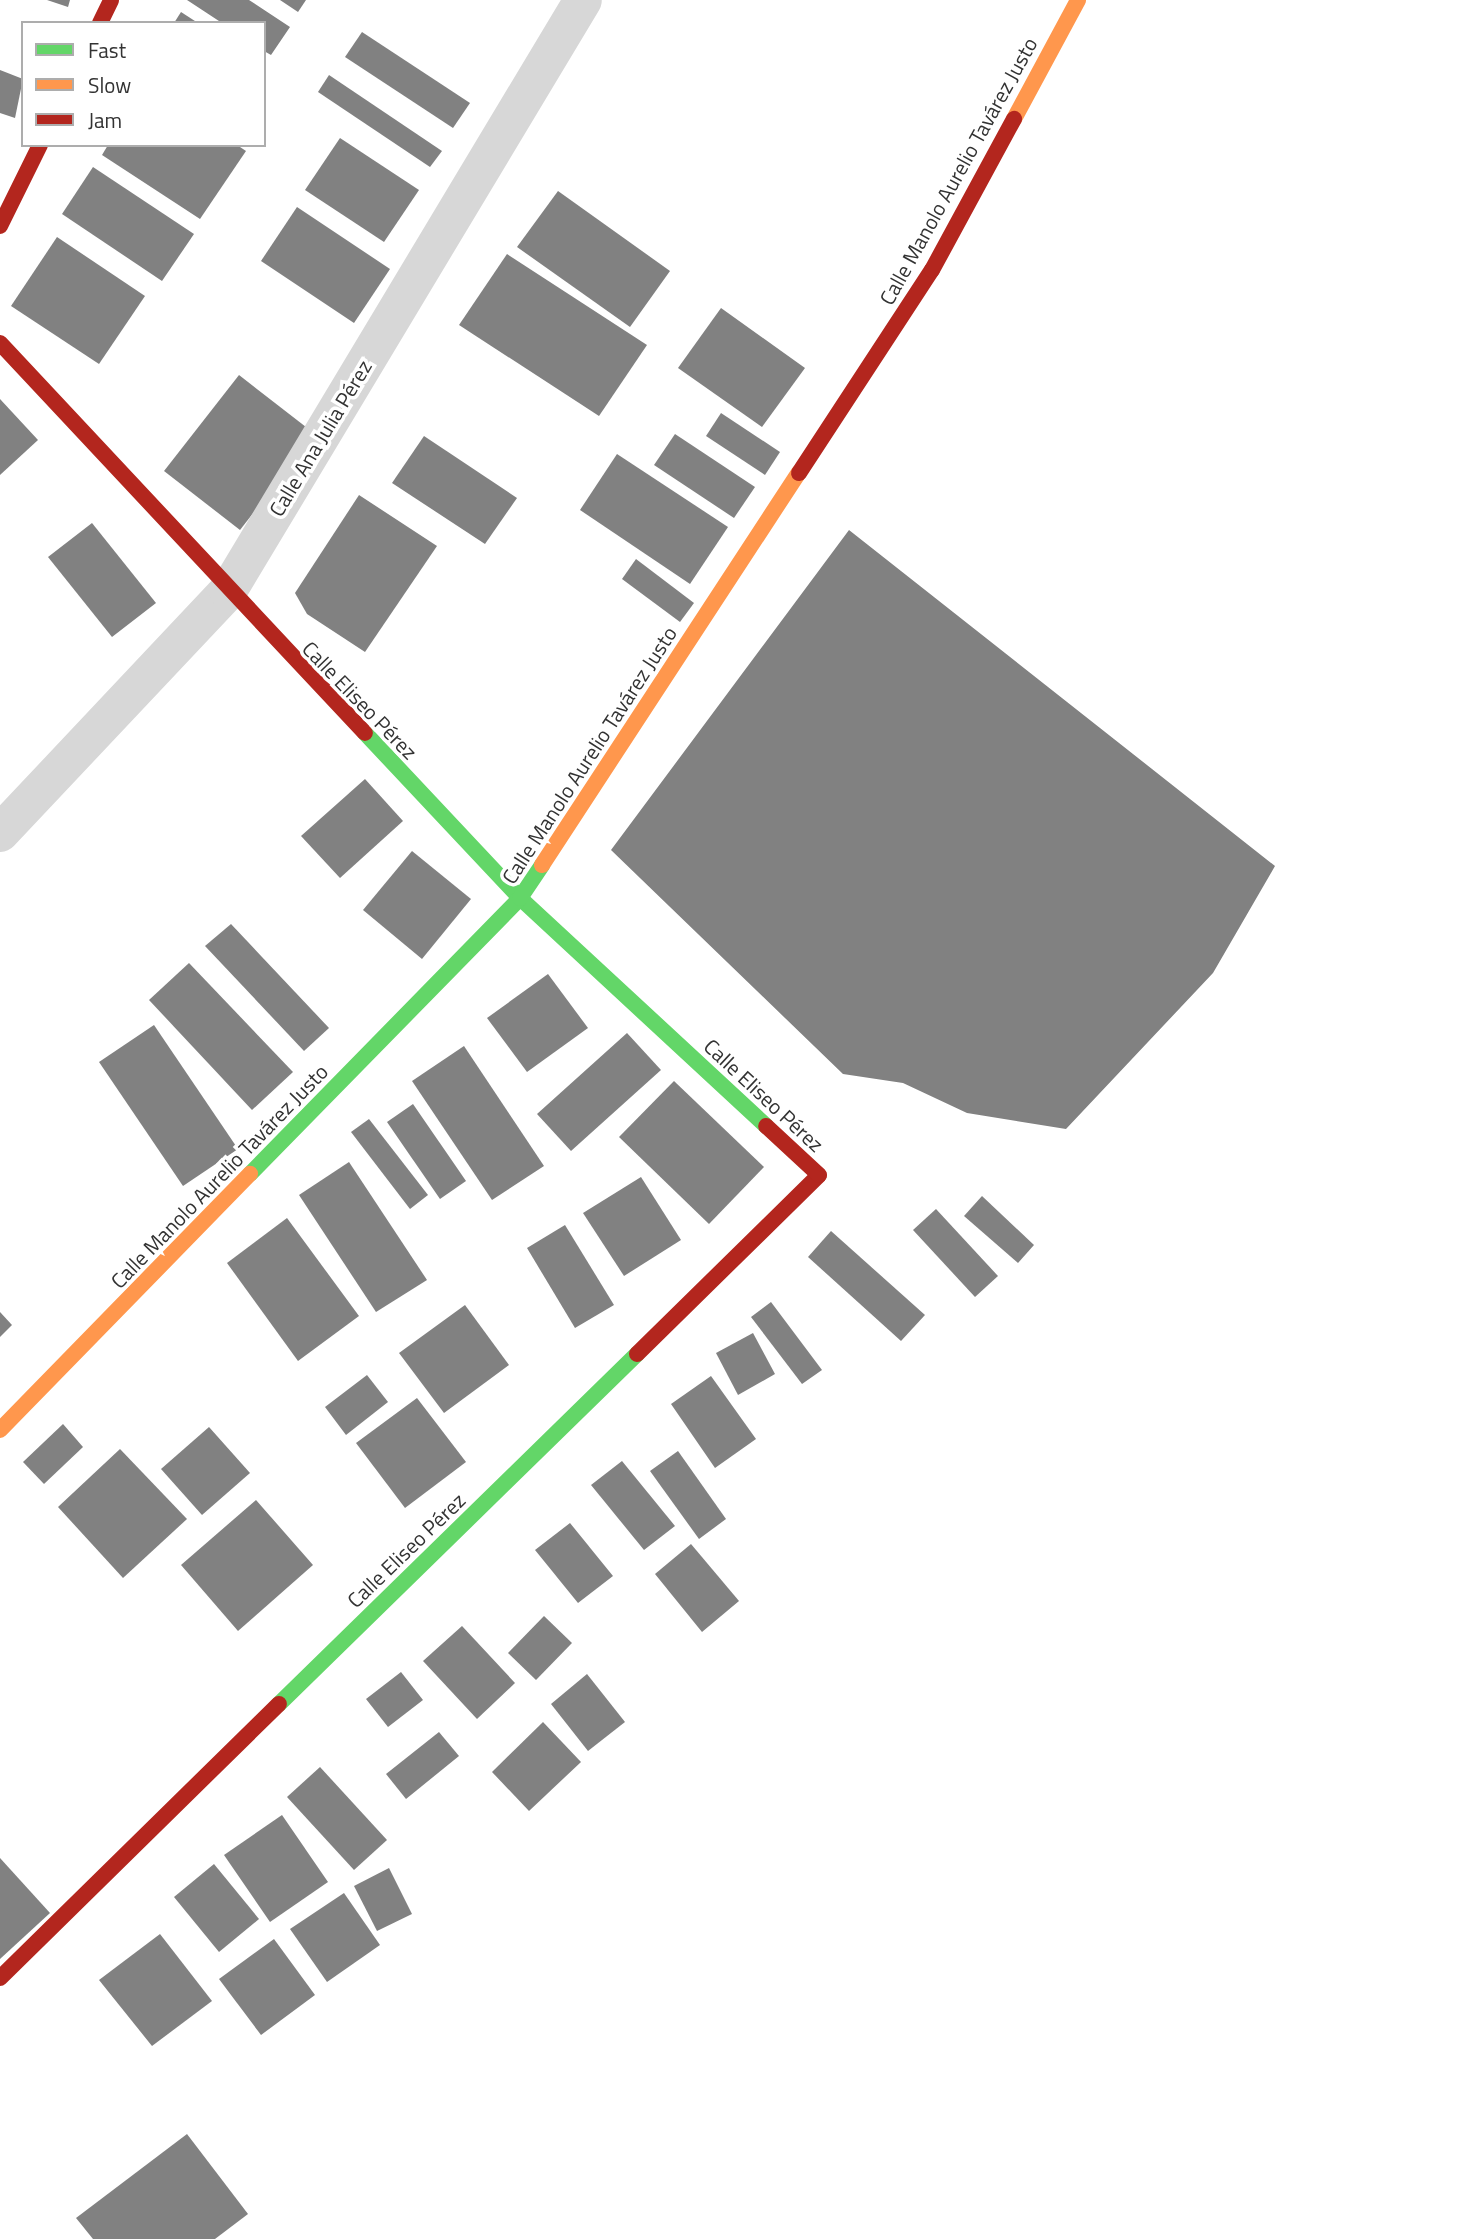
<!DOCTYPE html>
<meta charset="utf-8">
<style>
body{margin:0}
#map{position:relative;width:1457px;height:2239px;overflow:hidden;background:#fff;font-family:"Titillium Web",sans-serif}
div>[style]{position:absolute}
.building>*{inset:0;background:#818181}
.street>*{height:38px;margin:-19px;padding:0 19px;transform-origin:19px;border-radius:19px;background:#d7d7d7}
.fast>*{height:16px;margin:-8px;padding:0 8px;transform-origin:8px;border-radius:8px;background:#63d668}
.slow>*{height:16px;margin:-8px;padding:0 8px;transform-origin:8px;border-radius:8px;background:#ff974d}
.jam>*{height:16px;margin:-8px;padding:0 8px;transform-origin:8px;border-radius:8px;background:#b3261e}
span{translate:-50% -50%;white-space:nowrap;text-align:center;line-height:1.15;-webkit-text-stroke:7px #fff;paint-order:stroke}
.street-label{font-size:21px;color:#333}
.legend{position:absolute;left:21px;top:21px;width:245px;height:126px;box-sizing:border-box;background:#fff;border:2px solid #adadad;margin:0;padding:9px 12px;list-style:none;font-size:21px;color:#333}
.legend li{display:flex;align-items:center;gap:14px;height:35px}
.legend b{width:35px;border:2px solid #adadad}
</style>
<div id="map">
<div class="building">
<i style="clip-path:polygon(47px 0,70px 0,68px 7px)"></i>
<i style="clip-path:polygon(187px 0,249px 0,290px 27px,271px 55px,264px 51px,264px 23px,222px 23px)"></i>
<i style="clip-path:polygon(280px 0,306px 0,298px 12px)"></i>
<i style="clip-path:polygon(181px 12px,198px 23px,174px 23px)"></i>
<i style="clip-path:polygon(362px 32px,470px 103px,453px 128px,345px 57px)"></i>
<i style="clip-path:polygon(0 70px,23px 79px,15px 118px,0 113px)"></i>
<i style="clip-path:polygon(329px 75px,442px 151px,430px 167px,318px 92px)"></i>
<i style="clip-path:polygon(340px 138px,419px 190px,384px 242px,305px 190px)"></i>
<i style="clip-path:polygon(108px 145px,237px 145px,246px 151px,200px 219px,102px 155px)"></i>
<i style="clip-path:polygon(93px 167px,194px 234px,162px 281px,62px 214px)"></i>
<i style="clip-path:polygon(558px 191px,670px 271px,630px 327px,517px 247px)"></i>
<i style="clip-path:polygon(297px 207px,390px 269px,354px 323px,261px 261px)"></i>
<i style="clip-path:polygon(57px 237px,145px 296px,99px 364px,11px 306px)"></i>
<i style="clip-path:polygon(507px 254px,647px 345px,599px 416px,459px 325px)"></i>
<i style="clip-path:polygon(721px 308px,805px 368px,762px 427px,678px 368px)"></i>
<i style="clip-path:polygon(239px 375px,315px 434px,240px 530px,164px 471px)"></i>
<i style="clip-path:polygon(0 399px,38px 440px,0 475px)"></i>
<i style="clip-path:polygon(721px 413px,780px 452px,765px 475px,706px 436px)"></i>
<i style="clip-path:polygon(675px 434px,755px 487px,734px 518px,654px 465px)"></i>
<i style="clip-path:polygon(424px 436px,517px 498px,485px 544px,392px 483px)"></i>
<i style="clip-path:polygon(617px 454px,728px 527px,690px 584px,580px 510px)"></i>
<i style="clip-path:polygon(359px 495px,437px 546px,365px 652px,307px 614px,295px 593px)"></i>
<i style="clip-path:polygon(92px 523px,156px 603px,112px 637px,48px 557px)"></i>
<i style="clip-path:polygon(849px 530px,1275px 866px,1213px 973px,1066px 1129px,967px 1113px,903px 1083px,843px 1074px,611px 850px)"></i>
<i style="clip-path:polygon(636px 559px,694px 603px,680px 622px,622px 579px)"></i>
<i style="clip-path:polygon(365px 779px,403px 821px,340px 878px,301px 836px)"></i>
<i style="clip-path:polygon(412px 851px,471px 899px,422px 959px,363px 910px)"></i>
<i style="clip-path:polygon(231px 924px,329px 1028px,304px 1051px,205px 946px)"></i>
<i style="clip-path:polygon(189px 963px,293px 1072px,252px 1110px,149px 1000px)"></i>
<i style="clip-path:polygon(548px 974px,588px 1028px,527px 1072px,487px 1018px)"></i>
<i style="clip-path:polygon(154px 1025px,238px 1149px,183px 1186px,99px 1062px)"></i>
<i style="clip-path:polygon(627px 1033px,661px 1070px,571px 1151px,537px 1114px)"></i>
<i style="clip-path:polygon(464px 1046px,544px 1166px,492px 1200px,412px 1081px)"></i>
<i style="clip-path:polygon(674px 1081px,764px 1167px,709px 1224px,619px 1137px)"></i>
<i style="clip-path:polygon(413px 1104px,466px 1181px,440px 1199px,387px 1122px)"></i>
<i style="clip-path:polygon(369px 1119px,428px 1195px,410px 1209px,351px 1132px)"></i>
<i style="clip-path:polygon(349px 1162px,427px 1280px,376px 1312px,299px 1195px)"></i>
<i style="clip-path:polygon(641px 1177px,681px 1240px,624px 1276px,583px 1213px)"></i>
<i style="clip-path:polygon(982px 1196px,1034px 1245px,1018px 1263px,964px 1216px)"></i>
<i style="clip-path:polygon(936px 1209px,998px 1276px,975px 1297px,913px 1230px)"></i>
<i style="clip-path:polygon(287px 1218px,359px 1316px,298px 1361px,227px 1263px)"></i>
<i style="clip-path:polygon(565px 1225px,614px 1305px,575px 1328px,527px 1248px)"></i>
<i style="clip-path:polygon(831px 1231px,925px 1315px,901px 1341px,808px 1257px)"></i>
<i style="clip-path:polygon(771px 1302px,822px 1370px,802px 1384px,751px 1317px)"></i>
<i style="clip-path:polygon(465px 1305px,509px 1365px,444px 1413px,399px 1353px)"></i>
<i style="clip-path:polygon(0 1312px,12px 1325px,0 1337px)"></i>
<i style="clip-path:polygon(753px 1333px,775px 1374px,738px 1395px,716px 1353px)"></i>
<i style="clip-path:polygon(367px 1375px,388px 1402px,346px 1435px,325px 1407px)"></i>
<i style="clip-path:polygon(711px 1376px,756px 1439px,715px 1468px,671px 1404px)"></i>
<i style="clip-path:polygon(417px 1398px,466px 1462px,405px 1508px,356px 1443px)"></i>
<i style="clip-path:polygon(63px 1424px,83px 1447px,44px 1484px,23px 1462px)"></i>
<i style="clip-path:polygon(209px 1427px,250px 1473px,202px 1515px,161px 1469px)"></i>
<i style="clip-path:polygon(120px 1449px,187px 1519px,123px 1578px,58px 1507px)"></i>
<i style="clip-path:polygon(678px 1451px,726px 1519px,699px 1539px,650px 1471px)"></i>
<i style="clip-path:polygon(622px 1461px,675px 1526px,644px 1550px,591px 1485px)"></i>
<i style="clip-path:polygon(256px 1500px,313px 1565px,238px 1631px,181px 1565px)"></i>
<i style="clip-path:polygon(570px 1523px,613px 1576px,578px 1603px,535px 1550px)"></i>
<i style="clip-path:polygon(691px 1544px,739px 1601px,702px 1632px,655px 1574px)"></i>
<i style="clip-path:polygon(544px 1616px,572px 1643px,536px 1680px,508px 1653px)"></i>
<i style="clip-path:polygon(462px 1626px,515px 1683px,477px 1719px,423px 1661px)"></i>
<i style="clip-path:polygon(401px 1672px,423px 1700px,388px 1727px,366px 1699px)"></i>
<i style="clip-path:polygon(587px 1674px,625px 1722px,588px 1751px,551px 1704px)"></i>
<i style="clip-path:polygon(543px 1722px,581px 1762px,529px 1811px,492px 1772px)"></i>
<i style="clip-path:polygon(439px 1732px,459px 1756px,406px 1799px,386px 1774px)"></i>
<i style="clip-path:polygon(320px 1767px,387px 1840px,354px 1870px,287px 1797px)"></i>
<i style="clip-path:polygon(282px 1815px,328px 1882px,270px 1922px,224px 1855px)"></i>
<i style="clip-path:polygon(0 1858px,50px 1913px,0 1959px)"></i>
<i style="clip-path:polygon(214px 1864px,259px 1919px,219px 1952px,174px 1897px)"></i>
<i style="clip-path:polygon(389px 1868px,412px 1914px,377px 1931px,354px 1886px)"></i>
<i style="clip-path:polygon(344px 1893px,380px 1945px,327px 1982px,290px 1929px)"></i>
<i style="clip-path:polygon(160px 1934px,212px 2001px,152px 2046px,99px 1980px)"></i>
<i style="clip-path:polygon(274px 1939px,315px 1995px,261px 2035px,219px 1979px)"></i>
<i style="clip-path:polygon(187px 2134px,248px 2214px,215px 2239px,93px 2239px,76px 2218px)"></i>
</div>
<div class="street">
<i style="left:0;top:833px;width:332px;rotate:-46.7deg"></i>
<i style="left:228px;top:591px;width:689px;rotate:-59.01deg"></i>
</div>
<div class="fast">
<i style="left:365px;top:733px;width:226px;rotate:46.8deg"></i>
<i style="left:520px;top:898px;width:335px;rotate:42.8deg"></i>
<i style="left:250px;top:1174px;width:386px;rotate:-45.6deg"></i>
<i style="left:520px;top:898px;width:40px;rotate:-56deg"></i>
<i style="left:279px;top:1704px;width:501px;rotate:-44.35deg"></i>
</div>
<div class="slow">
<i style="left:1014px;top:119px;width:135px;rotate:-61.7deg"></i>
<i style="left:542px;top:865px;width:469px;rotate:-56.8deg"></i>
<i style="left:0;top:1430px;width:358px;rotate:-45.7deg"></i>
</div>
<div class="jam">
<i style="left:100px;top:23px;width:25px;rotate:-64deg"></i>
<i style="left:0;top:226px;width:90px;rotate:-63.7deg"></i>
<i style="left:0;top:343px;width:534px;rotate:46.9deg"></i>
<i style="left:799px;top:473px;width:243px;rotate:-56.8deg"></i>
<i style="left:932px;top:270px;width:172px;rotate:-61.5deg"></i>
<i style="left:637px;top:1354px;width:255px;rotate:-44.5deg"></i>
<i style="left:819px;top:1175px;width:72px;rotate:-137.2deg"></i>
<i style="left:0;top:1978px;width:391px;rotate:-44.5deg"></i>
</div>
<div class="street-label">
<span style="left:958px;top:171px;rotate:-61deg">Calle Manolo Aurelio Tavárez Justo</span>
<span style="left:320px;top:438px;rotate:-59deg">Calle Ana Julia Pérez</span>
<span style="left:360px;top:700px;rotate:46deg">Calle Eliseo Pérez</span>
<span style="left:589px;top:755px;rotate:-57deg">Calle Manolo Aurelio Tavárez Justo</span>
<span style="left:764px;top:1095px;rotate:43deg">Calle Eliseo Pérez</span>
<span style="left:219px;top:1176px;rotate:-46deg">Calle Manolo Aurelio Tavárez Justo</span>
<span style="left:406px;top:1550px;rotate:-44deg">Calle Eliseo Pérez</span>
</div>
<ul class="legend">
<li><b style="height:9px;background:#63d668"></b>Fast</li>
<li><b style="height:9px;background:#ff974d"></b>Slow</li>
<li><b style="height:9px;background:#b3261e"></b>Jam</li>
</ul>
</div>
